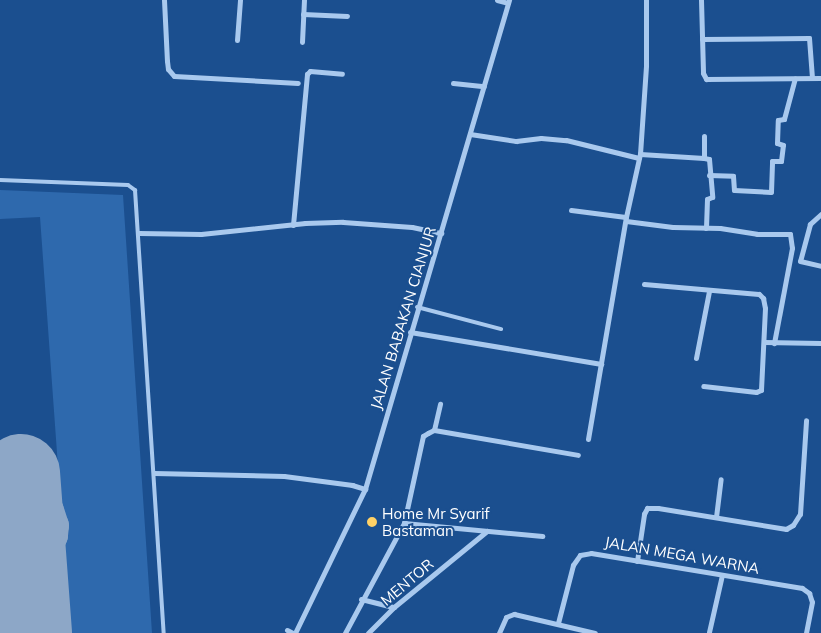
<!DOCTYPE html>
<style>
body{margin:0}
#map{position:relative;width:821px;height:633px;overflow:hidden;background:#1b4f8f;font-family:Mulish,sans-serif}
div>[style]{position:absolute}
.green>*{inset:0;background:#2e69ad}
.taxiway>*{height:31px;margin:-15.5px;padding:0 15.5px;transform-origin:15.5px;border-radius:15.5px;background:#8da7c7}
.runway>*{height:78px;margin:-39px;padding:0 39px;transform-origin:39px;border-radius:39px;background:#8da7c7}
.service>*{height:4px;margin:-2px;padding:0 2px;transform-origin:2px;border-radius:2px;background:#a9c9ee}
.minor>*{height:5px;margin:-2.5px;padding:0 2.5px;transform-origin:2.5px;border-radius:2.5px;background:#a9c9ee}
.dots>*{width:14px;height:14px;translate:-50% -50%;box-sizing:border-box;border:2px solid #1b4f8f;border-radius:50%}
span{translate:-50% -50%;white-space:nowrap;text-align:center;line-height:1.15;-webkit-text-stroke:4px #1b4f8f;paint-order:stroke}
.street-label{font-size:15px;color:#fff}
.poi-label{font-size:15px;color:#fff}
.left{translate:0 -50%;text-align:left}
</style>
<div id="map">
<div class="green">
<i style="clip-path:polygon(0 190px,123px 195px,152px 633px,70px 633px,40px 217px,0 219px)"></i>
</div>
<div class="taxiway">
<i style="left:0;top:490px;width:22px;rotate:-3deg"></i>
<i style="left:22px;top:489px;width:11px;rotate:22deg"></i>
<i style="left:32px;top:493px;width:23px;rotate:47deg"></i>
<i style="left:48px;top:510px;width:16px;rotate:72deg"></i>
<i style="left:53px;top:525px;width:10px;rotate:96deg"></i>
<i style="left:52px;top:535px;width:12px;rotate:114deg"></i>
<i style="left:47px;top:546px;width:27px;rotate:126deg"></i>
<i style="left:31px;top:568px;width:24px;rotate:92deg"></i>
<i style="left:0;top:575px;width:47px;rotate:48.5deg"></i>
</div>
<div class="runway">
<i style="left:21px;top:473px;width:160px;rotate:85.7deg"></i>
</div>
<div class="service">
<i style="left:0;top:180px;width:128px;rotate:2.2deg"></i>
<i style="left:128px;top:185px;width:9px;rotate:36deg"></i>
<i style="left:135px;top:190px;width:444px;rotate:86.3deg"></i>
<i style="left:417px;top:307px;width:87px;rotate:14.7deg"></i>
</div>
<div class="minor">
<i style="left:164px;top:0;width:61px;rotate:87.2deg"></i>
<i style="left:167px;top:61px;width:8px;rotate:83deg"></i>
<i style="left:168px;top:69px;width:9px;rotate:49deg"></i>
<i style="left:174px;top:76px;width:124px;rotate:3.2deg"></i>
<i style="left:497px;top:0;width:11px;rotate:15deg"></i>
<i style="left:701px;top:0;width:73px;rotate:88.4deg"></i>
<i style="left:703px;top:73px;width:7px;rotate:63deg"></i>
<i style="left:706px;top:79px;width:115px;rotate:-0.5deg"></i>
<i style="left:303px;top:14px;width:44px;rotate:2.6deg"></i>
<i style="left:702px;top:39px;width:107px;rotate:-0.5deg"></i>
<i style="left:809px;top:38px;width:40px;rotate:85.7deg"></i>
<i style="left:237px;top:40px;width:40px;rotate:-85.7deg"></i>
<i style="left:302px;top:42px;width:42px;rotate:-87.3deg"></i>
<i style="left:453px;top:83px;width:31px;rotate:6deg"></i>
<i style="left:470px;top:134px;width:47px;rotate:8.7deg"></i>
<i style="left:516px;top:141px;width:25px;rotate:-7deg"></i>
<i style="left:541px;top:138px;width:25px;rotate:5deg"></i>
<i style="left:566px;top:140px;width:75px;rotate:13.9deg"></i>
<i style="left:640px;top:154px;width:64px;rotate:3.6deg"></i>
<i style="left:704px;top:158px;width:22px;rotate:-90deg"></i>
<i style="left:704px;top:158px;width:5px;rotate:11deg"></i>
<i style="left:709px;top:159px;width:38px;rotate:85deg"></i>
<i style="left:712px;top:197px;width:5px;rotate:158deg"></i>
<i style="left:707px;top:199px;width:29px;rotate:92deg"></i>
<i style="left:709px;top:175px;width:24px;rotate:2deg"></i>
<i style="left:733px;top:176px;width:14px;rotate:86deg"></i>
<i style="left:734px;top:190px;width:37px;rotate:3deg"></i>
<i style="left:771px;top:192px;width:31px;rotate:-88deg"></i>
<i style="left:772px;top:161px;width:9px"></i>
<i style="left:781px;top:161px;width:16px;rotate:-83deg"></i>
<i style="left:783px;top:145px;width:6px;rotate:-162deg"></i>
<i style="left:777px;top:143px;width:23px;rotate:-88deg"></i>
<i style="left:778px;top:120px;width:6px;rotate:-9deg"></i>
<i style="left:784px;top:119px;width:42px;rotate:-75deg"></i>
<i style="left:571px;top:210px;width:55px;rotate:7.3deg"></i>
<i style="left:821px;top:214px;width:15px;rotate:138deg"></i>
<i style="left:810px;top:224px;width:38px;rotate:105deg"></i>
<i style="left:800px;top:261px;width:22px;rotate:13deg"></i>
<i style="left:626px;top:221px;width:47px;rotate:7.3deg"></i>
<i style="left:673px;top:227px;width:47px;rotate:1.2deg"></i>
<i style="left:720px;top:228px;width:37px;rotate:9deg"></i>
<i style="left:757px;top:234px;width:33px"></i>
<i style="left:790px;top:234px;width:14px;rotate:82deg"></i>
<i style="left:792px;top:248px;width:97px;rotate:100.7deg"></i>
<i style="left:293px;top:225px;width:152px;rotate:-84.7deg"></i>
<i style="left:307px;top:74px;width:4px;rotate:-45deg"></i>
<i style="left:310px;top:71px;width:32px;rotate:5deg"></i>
<i style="left:139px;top:233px;width:62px;rotate:0.9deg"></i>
<i style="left:201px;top:234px;width:105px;rotate:-6deg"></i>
<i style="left:305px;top:223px;width:38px;rotate:-2deg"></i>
<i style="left:343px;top:222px;width:69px;rotate:4.1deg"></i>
<i style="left:412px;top:227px;width:30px;rotate:12deg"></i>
<i style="left:644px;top:284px;width:115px;rotate:5deg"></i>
<i style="left:759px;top:294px;width:6px;rotate:45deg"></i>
<i style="left:763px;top:298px;width:10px;rotate:79deg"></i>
<i style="left:765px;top:308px;width:82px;rotate:92.8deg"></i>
<i style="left:761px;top:390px;width:5px;rotate:158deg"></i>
<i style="left:756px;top:392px;width:53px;rotate:-173.5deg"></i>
<i style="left:410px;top:332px;width:194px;rotate:9.5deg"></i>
<i style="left:764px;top:342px;width:57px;rotate:1deg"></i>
<i style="left:696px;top:358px;width:68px;rotate:-79deg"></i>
<i style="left:434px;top:430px;width:27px;rotate:-77deg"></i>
<i style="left:588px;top:439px;width:225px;rotate:-80.3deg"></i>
<i style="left:626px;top:217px;width:65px;rotate:-77.5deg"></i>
<i style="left:640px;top:154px;width:89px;rotate:-86.1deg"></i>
<i style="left:646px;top:65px;width:65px;rotate:-90deg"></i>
<i style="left:154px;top:473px;width:130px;rotate:1.3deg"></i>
<i style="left:284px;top:476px;width:69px;rotate:7.5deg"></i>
<i style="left:352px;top:485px;width:14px;rotate:17deg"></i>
<i style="left:716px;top:517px;width:38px;rotate:-83deg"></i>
<i style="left:404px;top:523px;width:139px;rotate:5.4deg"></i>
<i style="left:637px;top:561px;width:48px;rotate:-81.5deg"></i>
<i style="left:644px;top:514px;width:7px;rotate:-63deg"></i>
<i style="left:647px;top:508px;width:11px"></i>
<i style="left:658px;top:508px;width:130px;rotate:9.3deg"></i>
<i style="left:786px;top:529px;width:8px;rotate:-30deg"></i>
<i style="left:793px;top:525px;width:13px;rotate:-58deg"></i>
<i style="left:800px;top:514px;width:94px;rotate:-86.3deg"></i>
<i style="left:361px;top:599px;width:34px;rotate:14deg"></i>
<i style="left:558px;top:623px;width:60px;rotate:-75.5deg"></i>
<i style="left:573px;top:565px;width:12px;rotate:-55deg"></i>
<i style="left:580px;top:555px;width:11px;rotate:-10deg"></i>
<i style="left:591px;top:553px;width:214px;rotate:9.4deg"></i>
<i style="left:802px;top:588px;width:9px;rotate:36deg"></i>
<i style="left:809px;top:593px;width:9px;rotate:72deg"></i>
<i style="left:812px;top:602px;width:32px;rotate:101deg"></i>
<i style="left:287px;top:630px;width:7px;rotate:27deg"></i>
<i style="left:709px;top:632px;width:58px;rotate:-77.2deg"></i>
<i style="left:295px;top:633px;width:160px;rotate:-64.1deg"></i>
<i style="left:365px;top:489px;width:510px;rotate:-73.59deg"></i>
<i style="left:345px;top:633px;width:125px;rotate:-61.8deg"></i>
<i style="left:404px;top:523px;width:89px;rotate:-77.7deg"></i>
<i style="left:423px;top:436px;width:6px;rotate:-31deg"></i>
<i style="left:428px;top:433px;width:7px;rotate:-27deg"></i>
<i style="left:434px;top:430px;width:146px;rotate:9.8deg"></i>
<i style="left:368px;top:633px;width:37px;rotate:-45deg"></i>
<i style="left:394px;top:607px;width:120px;rotate:-39.3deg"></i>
<i style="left:499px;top:633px;width:17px;rotate:-66deg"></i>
<i style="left:506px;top:617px;width:9px;rotate:-21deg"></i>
<i style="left:514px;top:614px;width:83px;rotate:13.2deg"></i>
</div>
<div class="dots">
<i style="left:372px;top:522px;background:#ffd166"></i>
</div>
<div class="street-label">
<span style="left:403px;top:318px;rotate:-73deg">JALAN BABAKAN CIANJUR</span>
<span style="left:682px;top:555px;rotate:10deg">JALAN MEGA WARNA</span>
<span style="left:407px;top:582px;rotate:-40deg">MENTOR</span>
</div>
<div class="poi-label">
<span class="left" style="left:382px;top:522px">Home Mr Syarif<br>Bastaman</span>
</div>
</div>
